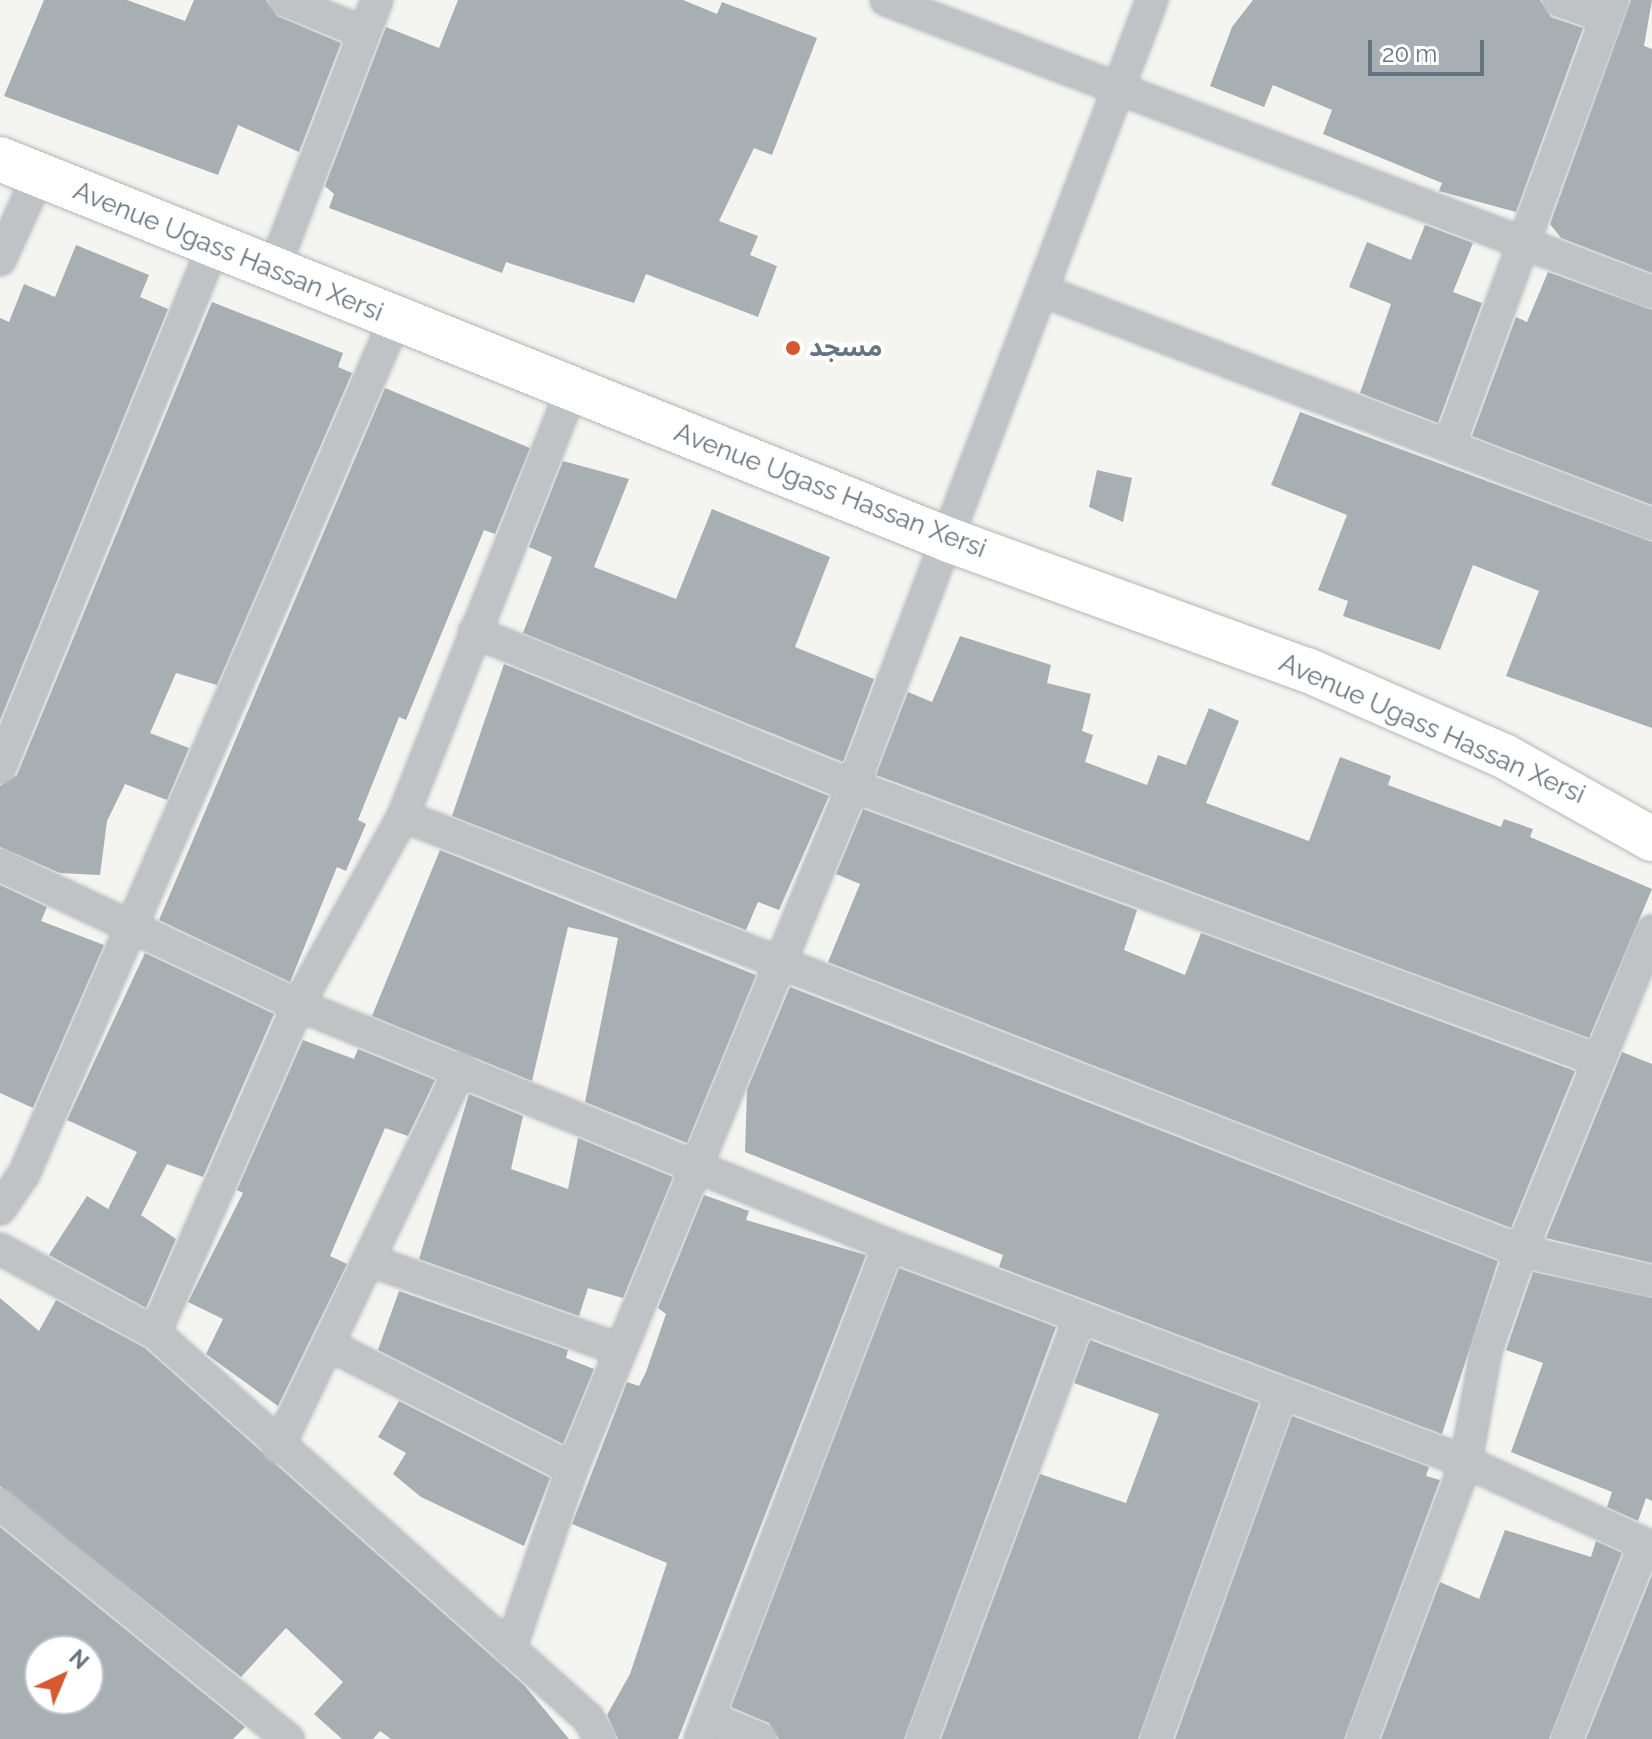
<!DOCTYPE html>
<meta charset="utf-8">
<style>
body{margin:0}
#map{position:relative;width:1652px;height:1739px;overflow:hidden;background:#f4f4f1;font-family:Raleway,"Noto Sans Arabic",sans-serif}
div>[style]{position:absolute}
.building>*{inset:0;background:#a7afb3}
.roads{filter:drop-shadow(0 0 2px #b2b7ba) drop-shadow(0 0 2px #b2b7ba)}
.minor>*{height:30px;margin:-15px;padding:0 15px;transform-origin:15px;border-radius:15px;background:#bfc3c6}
.secondary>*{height:44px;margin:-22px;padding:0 22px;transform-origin:22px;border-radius:22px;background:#fff}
.dots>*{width:22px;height:22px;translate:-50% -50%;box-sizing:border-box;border:4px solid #fff;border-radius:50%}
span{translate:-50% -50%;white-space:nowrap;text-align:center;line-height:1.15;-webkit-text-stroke:8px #fff;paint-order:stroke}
.street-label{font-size:26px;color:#657480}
.poi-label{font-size:26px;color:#657480;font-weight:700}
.left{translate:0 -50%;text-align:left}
.north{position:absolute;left:24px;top:1635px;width:80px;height:80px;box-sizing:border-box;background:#fff;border:2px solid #c1c7cc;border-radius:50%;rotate:44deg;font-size:22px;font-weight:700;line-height:32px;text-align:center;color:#657480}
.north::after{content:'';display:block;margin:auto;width:28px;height:36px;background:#d7582e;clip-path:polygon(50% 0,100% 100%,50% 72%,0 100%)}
.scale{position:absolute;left:1368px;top:40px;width:116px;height:36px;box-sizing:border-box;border:4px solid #657480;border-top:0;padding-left:10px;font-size:24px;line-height:28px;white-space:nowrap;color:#657480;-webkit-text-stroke:6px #fff;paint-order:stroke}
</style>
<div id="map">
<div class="building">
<i style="clip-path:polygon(44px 0,127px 0,185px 21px,194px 0,266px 0,277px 16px,341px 43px,299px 152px,238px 125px,218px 175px,4px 96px)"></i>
<i style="clip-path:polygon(458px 0,683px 0,717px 14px,722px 2px,817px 38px,772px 155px,754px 148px,719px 221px,758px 236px,750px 255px,777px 266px,758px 317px,646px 274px,634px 303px,506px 262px,502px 273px,329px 208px,334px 194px,325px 186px,386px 27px,439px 48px)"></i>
<i style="clip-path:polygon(1253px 0,1540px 0,1551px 17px,1583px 28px,1516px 212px,1439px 191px,1442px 183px,1323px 134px,1332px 110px,1273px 85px,1264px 107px,1210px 86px,1232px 27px)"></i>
<i style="clip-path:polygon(1631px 0,1652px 0,1644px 46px,1652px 49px,1652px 273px,1561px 238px,1550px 224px)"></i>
<i style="clip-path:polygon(1425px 225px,1473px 243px,1453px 292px,1482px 303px,1438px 423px,1360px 393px,1391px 304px,1349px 287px,1367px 242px,1411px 260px)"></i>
<i style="clip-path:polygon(76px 245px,149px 275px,140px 297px,168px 309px,0 720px,0 318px,9px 322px,24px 284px,55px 297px)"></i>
<i style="clip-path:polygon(1548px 272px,1652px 310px,1652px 505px,1472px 436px,1516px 317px,1527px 322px)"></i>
<i style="clip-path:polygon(212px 302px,343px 353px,338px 367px,352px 373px,217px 685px,176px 673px,150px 733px,189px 748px,167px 800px,125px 784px,107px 821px,100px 875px,60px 873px,0 847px,0 786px,17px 775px)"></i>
<i style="clip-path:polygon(385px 388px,530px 448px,495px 534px,484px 530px,406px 720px,399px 717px,358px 820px,366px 824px,346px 871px,337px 867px,290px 982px,159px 920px)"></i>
<i style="clip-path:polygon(1300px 412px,1652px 542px,1652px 728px,1506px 676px,1539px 591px,1473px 565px,1440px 650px,1343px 616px,1348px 601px,1318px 590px,1347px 515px,1271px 485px)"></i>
<i style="clip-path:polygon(563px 461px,629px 479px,594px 567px,676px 599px,712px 509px,830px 557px,795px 647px,874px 679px,843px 762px,523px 633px,552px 557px,529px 547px)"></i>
<i style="clip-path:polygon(1097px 470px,1132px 478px,1123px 522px,1089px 507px)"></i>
<i style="clip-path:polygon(960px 636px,1051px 665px,1047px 683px,1091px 694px,1082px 731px,1093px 735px,1085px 762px,1147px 785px,1158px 755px,1186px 765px,1209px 708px,1239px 721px,1206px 803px,1309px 841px,1340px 757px,1391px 776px,1388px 785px,1501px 827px,1504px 819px,1533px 829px,1530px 837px,1652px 889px,1589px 1038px,876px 775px,908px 692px,932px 702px)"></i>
<i style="clip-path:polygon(504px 664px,829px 796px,779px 910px,758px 902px,746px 930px,452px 816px)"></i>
<i style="clip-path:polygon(863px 809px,1137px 910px,1124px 950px,1185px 975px,1201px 933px,1575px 1071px,1511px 1228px,828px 962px,860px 884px,836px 874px)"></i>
<i style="clip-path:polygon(440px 850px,756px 975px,687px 1143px,585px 1102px,618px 938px,568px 927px,532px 1081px,372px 1016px)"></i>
<i style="clip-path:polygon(0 885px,47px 907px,41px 921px,104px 945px,33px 1108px,0 1093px)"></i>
<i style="clip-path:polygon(145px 953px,274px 1014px,203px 1177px,167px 1164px,141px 1215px,176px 1239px,146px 1308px,49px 1255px,87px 1196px,108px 1209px,137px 1152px,67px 1120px)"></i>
<i style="clip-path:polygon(790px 987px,1498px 1261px,1442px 1434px,999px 1267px,1003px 1255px,745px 1152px,747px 1090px)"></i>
<i style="clip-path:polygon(303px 1040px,354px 1059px,358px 1049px,435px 1080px,408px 1136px,385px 1128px,330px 1256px,347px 1264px,278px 1406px,206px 1354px,223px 1319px,188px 1302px,243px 1193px,237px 1190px)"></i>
<i style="clip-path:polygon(1622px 1052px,1652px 1064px,1652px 1263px,1546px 1238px)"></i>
<i style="clip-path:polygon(469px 1094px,523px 1116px,511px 1169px,568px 1189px,578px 1138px,673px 1177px,623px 1298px,588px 1288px,579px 1316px,419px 1259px)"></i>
<i style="clip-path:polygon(704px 1195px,749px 1211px,746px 1220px,866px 1255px,678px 1739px,618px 1739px,607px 1715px,630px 1674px,667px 1563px,572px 1524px,627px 1382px,639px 1386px,646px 1372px,666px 1314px,658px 1308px)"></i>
<i style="clip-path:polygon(899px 1268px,1056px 1327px,904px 1739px,779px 1739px,769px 1723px,731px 1707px)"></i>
<i style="clip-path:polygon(1533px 1272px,1652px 1298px,1652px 1501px,1646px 1498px,1638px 1521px,1607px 1507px,1612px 1492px,1511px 1452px,1543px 1363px,1506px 1350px)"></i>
<i style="clip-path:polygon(399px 1291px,568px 1350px,566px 1358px,594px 1369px,563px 1444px,378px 1350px)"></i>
<i style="clip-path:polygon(0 1298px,39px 1331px,56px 1300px,145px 1348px,524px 1685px,569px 1739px,391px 1739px,380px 1731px,373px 1739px,342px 1739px,314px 1714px,343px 1682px,286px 1628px,241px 1677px,0 1486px)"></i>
<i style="clip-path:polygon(1090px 1340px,1259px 1403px,1138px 1739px,941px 1739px,1040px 1474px,1126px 1503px,1159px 1414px,1074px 1383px)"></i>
<i style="clip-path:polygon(399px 1401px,550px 1478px,524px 1546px,421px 1497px,393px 1474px,406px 1453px,378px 1437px)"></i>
<i style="clip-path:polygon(1292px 1416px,1429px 1467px,1426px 1476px,1440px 1480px,1344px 1739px,1175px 1739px)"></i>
<i style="clip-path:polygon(evenodd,0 1527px,245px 1727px,233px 1739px,0 1739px,0 1527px,40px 1651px,88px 1651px,88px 1699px,40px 1699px,40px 1651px)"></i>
<i style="clip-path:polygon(1505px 1530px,1591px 1557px,1596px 1541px,1622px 1553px,1549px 1739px,1381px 1739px,1440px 1582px,1479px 1599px)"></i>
<i style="clip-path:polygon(1652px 1575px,1652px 1739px,1586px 1739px)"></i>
</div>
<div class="roads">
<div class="minor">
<i style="left:284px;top:0;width:85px;rotate:22.1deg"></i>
<i style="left:886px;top:0;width:820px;rotate:20.87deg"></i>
<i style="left:1558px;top:0;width:51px;rotate:19.5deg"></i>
<i style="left:0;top:260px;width:94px;rotate:-65.4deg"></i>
<i style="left:273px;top:271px;width:290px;rotate:-69deg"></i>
<i style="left:1043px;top:291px;width:652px;rotate:20.94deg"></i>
<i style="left:1450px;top:443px;width:472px;rotate:-69.8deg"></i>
<i style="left:474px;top:632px;width:409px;rotate:22.1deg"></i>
<i style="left:853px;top:786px;width:794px;rotate:20.19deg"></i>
<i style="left:0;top:768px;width:563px;rotate:-67.76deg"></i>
<i style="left:403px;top:816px;width:1200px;rotate:21.26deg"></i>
<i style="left:1521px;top:1251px;width:134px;rotate:12.9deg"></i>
<i style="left:0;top:865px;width:329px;rotate:25.2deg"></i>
<i style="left:298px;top:1005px;width:638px;rotate:22.1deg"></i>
<i style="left:889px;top:1245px;width:616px;rotate:20.61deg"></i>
<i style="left:1466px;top:1462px;width:205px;rotate:24.6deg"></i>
<i style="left:0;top:1209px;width:42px;rotate:-55.6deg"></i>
<i style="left:24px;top:1174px;width:931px;rotate:-66.52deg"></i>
<i style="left:0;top:1249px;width:176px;rotate:28.5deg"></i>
<i style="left:155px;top:1333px;width:579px;rotate:41.64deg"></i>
<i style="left:588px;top:1718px;width:24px;rotate:60deg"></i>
<i style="left:371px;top:1261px;width:265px;rotate:19.6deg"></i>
<i style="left:155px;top:1333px;width:358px;rotate:-66.4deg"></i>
<i style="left:298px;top:1005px;width:216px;rotate:-60.9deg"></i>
<i style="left:403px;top:816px;width:458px;rotate:-68.4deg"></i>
<i style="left:329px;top:1345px;width:273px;rotate:27deg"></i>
<i style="left:278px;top:1448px;width:422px;rotate:-64.3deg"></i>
<i style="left:0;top:1504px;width:372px;rotate:39.2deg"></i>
<i style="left:510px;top:1650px;width:191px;rotate:-71.1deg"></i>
<i style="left:572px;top:1469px;width:739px;rotate:-67.64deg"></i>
<i style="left:853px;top:786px;width:841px;rotate:-69.17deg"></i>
<i style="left:710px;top:1718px;width:55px;rotate:22.4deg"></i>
<i style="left:700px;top:1739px;width:529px;rotate:-69.06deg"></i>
<i style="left:922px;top:1739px;width:449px;rotate:-69.5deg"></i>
<i style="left:1156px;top:1739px;width:369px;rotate:-70deg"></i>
<i style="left:1362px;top:1739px;width:296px;rotate:-69.4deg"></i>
<i style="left:1466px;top:1462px;width:113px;rotate:-79.8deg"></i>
<i style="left:1486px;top:1351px;width:106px;rotate:-70.7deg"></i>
<i style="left:1521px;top:1251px;width:346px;rotate:-67.7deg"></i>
<i style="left:1567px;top:1739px;width:210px;rotate:-68.2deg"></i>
</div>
<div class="secondary">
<i style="left:0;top:159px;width:1023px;rotate:21.87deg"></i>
<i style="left:949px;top:540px;width:381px;rotate:20deg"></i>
<i style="left:1307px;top:670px;width:215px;rotate:23.6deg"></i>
<i style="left:1504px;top:756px;width:170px;rotate:29.3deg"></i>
</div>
</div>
<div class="dots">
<i style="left:793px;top:348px;background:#d7582e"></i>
</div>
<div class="street-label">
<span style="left:228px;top:252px;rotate:22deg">Avenue Ugass Hassan Xersi</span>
<span style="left:830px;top:491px;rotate:21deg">Avenue Ugass Hassan Xersi</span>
<span style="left:1432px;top:729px;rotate:24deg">Avenue Ugass Hassan Xersi</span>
</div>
<div class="poi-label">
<span class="left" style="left:809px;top:348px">مسجد</span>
</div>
<div class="north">N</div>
<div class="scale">20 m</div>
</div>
